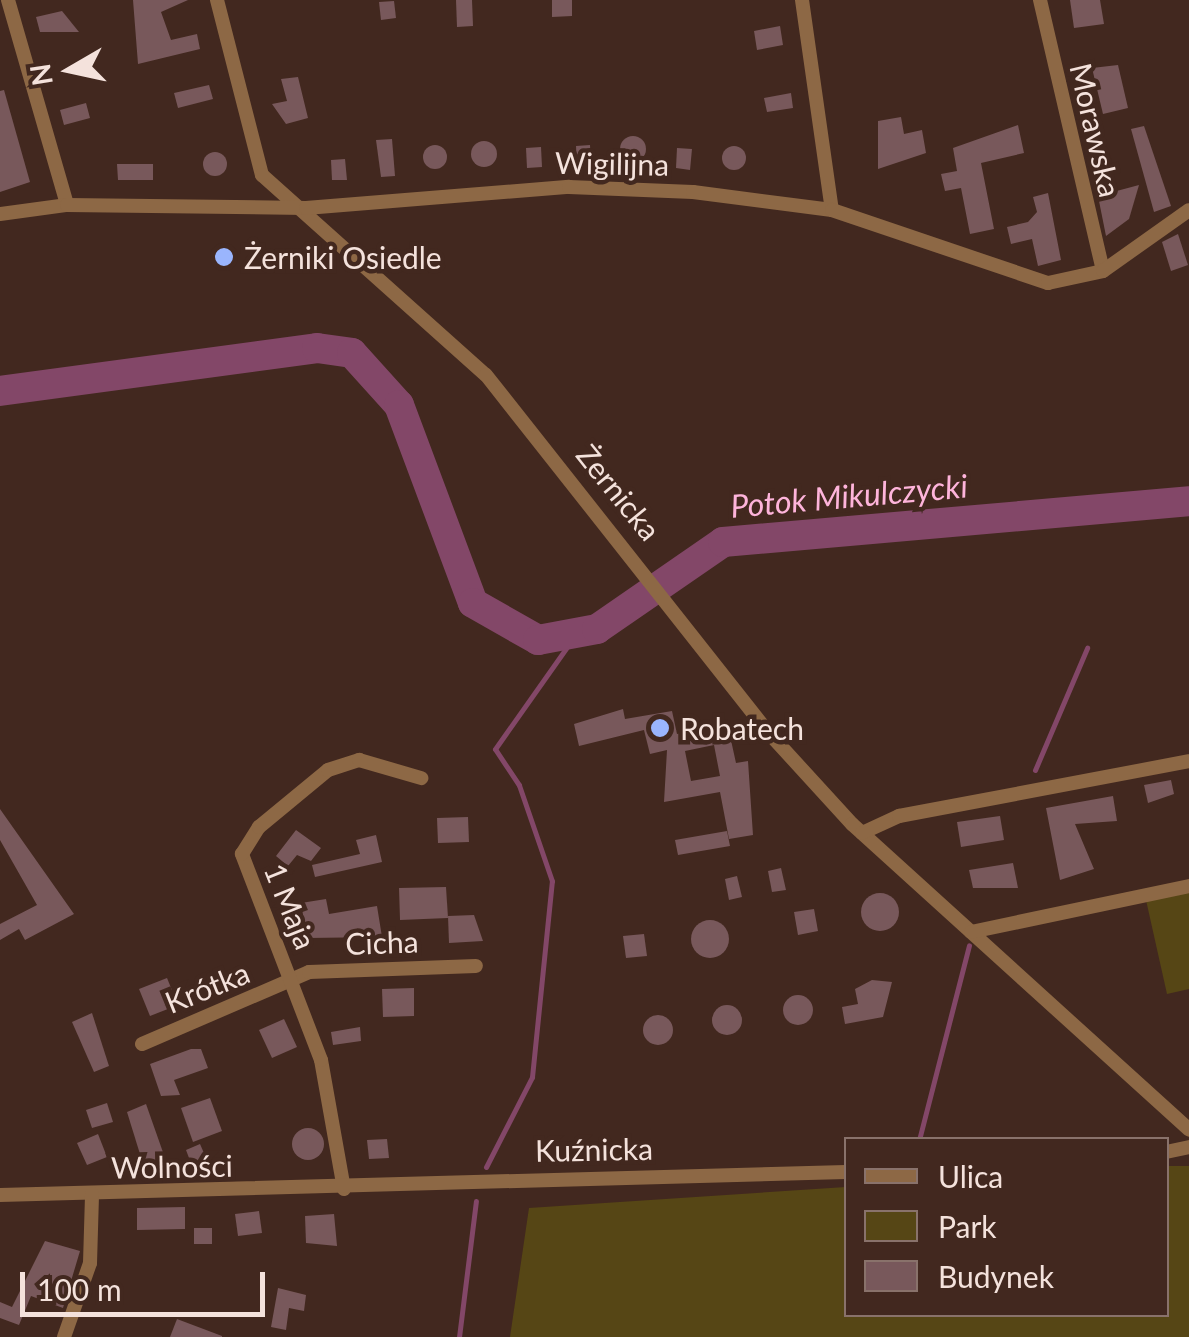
<!DOCTYPE html>
<meta charset="utf-8">
<style>
body{margin:0}
#map{position:relative;width:1189px;height:1337px;overflow:hidden;background:#42281f;font-family:Lato,sans-serif}
div>[style]{position:absolute}
.green>*{inset:0;background:#564615}
.stream>*{height:5px;margin:-2.5px;padding:0 2.5px;transform-origin:2.5px;border-radius:2.5px;background:#834768}
.river>*{height:30px;margin:-15px;padding:0 15px;transform-origin:15px;border-radius:15px;background:#834768}
.building>*{inset:0;background:#78585b}
.round{border-radius:50%}
.street>*{height:14px;margin:-7px;padding:0 7px;transform-origin:7px;border-radius:7px;background:#8d6845}
.dots>*{width:28px;height:28px;translate:-50% -50%;box-sizing:border-box;border:5px solid #42281f;border-radius:50%}
span{translate:-50% -50%;white-space:nowrap;text-align:center;line-height:1.15;-webkit-text-stroke:9px #42281f;paint-order:stroke}
.street-label{font-size:30px;color:#f4e2dc}
.poi-label{font-size:30px;color:#f4e2dc}
.left{translate:0 -50%;text-align:left}
.water-label{font-size:32px;color:#feb4db;font-style:italic}
.legend{position:absolute;left:844px;top:1137px;width:325px;height:180px;box-sizing:border-box;background:#42281f;border:2px solid #89726b;margin:0;padding:12px 18px;list-style:none;font-size:30px;color:#f4e2dc}
.legend li{display:flex;align-items:center;gap:20px;height:50px}
.legend b{width:50px;border:2px solid #89726b}
.north{position:absolute;left:20px;top:20px;width:100px;height:100px;-webkit-text-stroke:8px #42281f;paint-order:stroke;rotate:261deg;font-size:28px;font-weight:700;line-height:40px;text-align:center;color:#f4e2dc}
.north::after{content:'';display:block;margin:auto;width:35px;height:45px;background:#f4e2dc;clip-path:polygon(50% 0,100% 100%,50% 72%,0 100%)}
.scale{position:absolute;left:20px;top:1272px;width:245px;height:45px;box-sizing:border-box;border:5px solid #f4e2dc;border-top:0;padding-left:12px;font-size:30px;line-height:35px;white-space:nowrap;color:#f4e2dc;-webkit-text-stroke:8px #42281f;paint-order:stroke}
</style>
<div id="map">
<div class="green">
<i style="clip-path:polygon(1189px 890px,1189px 989px,1167px 994px,1146px 900px)"></i>
<i style="clip-path:polygon(1167px 1166px,1189px 1166px,1189px 1337px,510px 1337px,529px 1208px,846px 1187px,846px 1314px,1166px 1314px)"></i>
</div>
<div class="stream">
<i style="left:1035px;top:770px;width:133px;rotate:-66.9deg"></i>
<i style="left:919px;top:1140px;width:201px;rotate:-75.6deg"></i>
<i style="left:486px;top:1167px;width:101px;rotate:-62.9deg"></i>
<i style="left:532px;top:1077px;width:197px;rotate:-84.2deg"></i>
<i style="left:552px;top:881px;width:102px;rotate:-109deg"></i>
<i style="left:519px;top:785px;width:43px;rotate:-123.7deg"></i>
<i style="left:495px;top:749px;width:137px;rotate:-54.8deg"></i>
<i style="left:459px;top:1337px;width:137px;rotate:-82.9deg"></i>
</div>
<div class="river">
<i style="left:0;top:391px;width:320px;rotate:-7.7deg"></i>
<i style="left:317px;top:348px;width:35px;rotate:8deg"></i>
<i style="left:352px;top:353px;width:70px;rotate:47.9deg"></i>
<i style="left:399px;top:405px;width:211px;rotate:69.5deg"></i>
<i style="left:473px;top:603px;width:75px;rotate:29.6deg"></i>
<i style="left:538px;top:640px;width:60px;rotate:-10.6deg"></i>
<i style="left:597px;top:629px;width:153px;rotate:-34.6deg"></i>
<i style="left:723px;top:542px;width:468px;rotate:-5deg"></i>
</div>
<div class="building">
<i style="clip-path:polygon(133px 0,188px 0,161px 12px,171px 40px,197px 34px,200px 49px,138px 64px)"></i>
<i style="clip-path:polygon(456px 0,472px 0,473px 26px,457px 27px)"></i>
<i style="clip-path:polygon(552px 0,572px 0,572px 16px,552px 17px)"></i>
<i style="clip-path:polygon(1070px 0,1100px 0,1104px 24px,1074px 28px)"></i>
<i style="clip-path:polygon(394px 1px,396px 18px,381px 20px,379px 2px)"></i>
<i style="clip-path:polygon(62px 11px,79px 32px,40px 32px,36px 17px)"></i>
<i style="clip-path:polygon(780px 26px,783px 45px,757px 50px,754px 31px)"></i>
<i style="clip-path:polygon(1118px 65px,1128px 108px,1103px 114px,1092px 68px)"></i>
<i style="clip-path:polygon(298px 77px,308px 118px,286px 124px,272px 104px,287px 101px,281px 79px)"></i>
<i style="clip-path:polygon(209px 85px,213px 99px,178px 108px,174px 93px)"></i>
<i style="clip-path:polygon(4px 90px,30px 182px,0 192px,0 91px)"></i>
<i style="clip-path:polygon(791px 93px,793px 108px,767px 112px,764px 98px)"></i>
<i style="clip-path:polygon(86px 103px,90px 118px,64px 125px,60px 110px)"></i>
<i style="clip-path:polygon(901px 117px,904px 134px,922px 130px,926px 153px,878px 169px,878px 121px)"></i>
<i style="clip-path:polygon(1018px 125px,1024px 153px,981px 163px,994px 229px,970px 234px,961px 188px,945px 191px,941px 174px,957px 171px,953px 148px)"></i>
<i style="clip-path:polygon(1144px 126px,1171px 206px,1154px 212px,1131px 129px)"></i>
<i class="round" style="left:620px;top:136px;width:26px;height:26px"></i>
<i style="clip-path:polygon(392px 139px,395px 176px,381px 177px,376px 140px)"></i>
<i class="round" style="left:471px;top:141px;width:26px;height:26px"></i>
<i class="round" style="left:423px;top:145px;width:24px;height:24px"></i>
<i style="clip-path:polygon(590px 145px,591px 166px,577px 166px,576px 146px)"></i>
<i class="round" style="left:722px;top:146px;width:24px;height:24px"></i>
<i style="clip-path:polygon(541px 147px,542px 167px,527px 168px,526px 148px)"></i>
<i style="clip-path:polygon(677px 148px,692px 149px,690px 170px,676px 168px)"></i>
<i class="round" style="left:203px;top:152px;width:24px;height:24px"></i>
<i style="clip-path:polygon(345px 159px,347px 180px,332px 180px,331px 160px)"></i>
<i style="clip-path:polygon(117px 164px,153px 164px,153px 180px,118px 180px)"></i>
<i style="clip-path:polygon(1139px 185px,1129px 219px,1106px 236px,1098px 196px)"></i>
<i style="clip-path:polygon(1048px 193px,1061px 260px,1038px 266px,1032px 239px,1011px 244px,1007px 227px,1028px 222px,1037px 212px,1033px 197px)"></i>
<i style="clip-path:polygon(1178px 234px,1188px 265px,1171px 271px,1162px 242px)"></i>
<i style="clip-path:polygon(evenodd,623px 709px,625px 719px,672px 711px,677px 734px,727px 722px,736px 763px,748px 761px,753px 835px,729px 839px,720px 792px,664px 802px,667px 750px,650px 754px,644px 730px,579px 746px,574px 724px,623px 709px,714px 745px,720px 776px,691px 781px,685px 751px,714px 745px)"></i>
<i style="clip-path:polygon(1171px 780px,1174px 794px,1148px 803px,1144px 785px)"></i>
<i style="clip-path:polygon(1113px 796px,1117px 821px,1075px 824px,1094px 869px,1060px 880px,1046px 808px)"></i>
<i style="clip-path:polygon(0 809px,74px 914px,25px 940px,19px 929px,0 940px,0 924px,37px 905px,0 840px)"></i>
<i style="clip-path:polygon(1000px 816px,1004px 840px,961px 847px,957px 822px)"></i>
<i style="clip-path:polygon(468px 817px,469px 842px,438px 843px,437px 818px)"></i>
<i style="clip-path:polygon(296px 830px,321px 848px,311px 861px,297px 855px,288px 866px,276px 856px)"></i>
<i style="clip-path:polygon(727px 831px,730px 846px,678px 855px,675px 840px)"></i>
<i style="clip-path:polygon(376px 835px,382px 862px,315px 877px,312px 865px,360px 854px,356px 840px)"></i>
<i style="clip-path:polygon(1013px 863px,1018px 888px,973px 888px,969px 870px)"></i>
<i style="clip-path:polygon(781px 868px,786px 890px,772px 892px,768px 871px)"></i>
<i style="clip-path:polygon(737px 876px,742px 897px,729px 900px,725px 879px)"></i>
<i style="clip-path:polygon(446px 887px,448px 918px,400px 920px,399px 888px)"></i>
<i class="round" style="left:861px;top:893px;width:38px;height:38px"></i>
<i style="clip-path:polygon(326px 899px,329px 914px,377px 906px,382px 937px,307px 938px,301px 903px)"></i>
<i style="clip-path:polygon(814px 909px,818px 931px,798px 935px,794px 912px)"></i>
<i style="clip-path:polygon(474px 915px,483px 941px,449px 943px,448px 916px)"></i>
<i class="round" style="left:691px;top:920px;width:38px;height:38px"></i>
<i style="clip-path:polygon(644px 934px,647px 956px,626px 958px,623px 936px)"></i>
<i style="clip-path:polygon(167px 978px,178px 1005px,150px 1016px,139px 989px)"></i>
<i style="clip-path:polygon(872px 980px,892px 982px,883px 1017px,845px 1024px,842px 1007px,858px 1004px,855px 989px)"></i>
<i style="clip-path:polygon(414px 988px,414px 1016px,383px 1017px,382px 989px)"></i>
<i class="round" style="left:783px;top:995px;width:30px;height:30px"></i>
<i class="round" style="left:712px;top:1005px;width:30px;height:30px"></i>
<i style="clip-path:polygon(92px 1013px,109px 1066px,94px 1072px,72px 1022px)"></i>
<i class="round" style="left:643px;top:1015px;width:30px;height:30px"></i>
<i style="clip-path:polygon(284px 1019px,297px 1047px,272px 1058px,259px 1030px)"></i>
<i style="clip-path:polygon(360px 1027px,361px 1041px,333px 1045px,331px 1032px)"></i>
<i style="clip-path:polygon(191px 1049px,201px 1049px,208px 1068px,174px 1080px,180px 1095px,161px 1096px,150px 1064px)"></i>
<i style="clip-path:polygon(210px 1098px,222px 1131px,193px 1142px,181px 1108px)"></i>
<i style="clip-path:polygon(107px 1103px,113px 1122px,92px 1128px,86px 1110px)"></i>
<i style="clip-path:polygon(146px 1104px,165px 1158px,144px 1167px,127px 1112px)"></i>
<i class="round" style="left:292px;top:1128px;width:32px;height:32px"></i>
<i style="clip-path:polygon(98px 1134px,107px 1157px,87px 1165px,77px 1143px)"></i>
<i style="clip-path:polygon(387px 1139px,389px 1158px,369px 1159px,367px 1140px)"></i>
<i style="clip-path:polygon(200px 1144px,207px 1160px,192px 1166px,186px 1150px)"></i>
<i style="clip-path:polygon(185px 1207px,185px 1229px,137px 1230px,137px 1208px)"></i>
<i style="clip-path:polygon(259px 1211px,262px 1233px,238px 1236px,235px 1214px)"></i>
<i style="clip-path:polygon(334px 1214px,337px 1246px,306px 1243px,305px 1216px)"></i>
<i style="clip-path:polygon(194px 1228px,212px 1228px,212px 1244px,194px 1244px)"></i>
<i style="clip-path:polygon(45px 1241px,80px 1251px,63px 1308px,31px 1296px,19px 1325px,0 1318px,0 1302px,12px 1307px)"></i>
<i style="clip-path:polygon(278px 1288px,306px 1295px,304px 1311px,289px 1308px,286px 1330px,271px 1327px)"></i>
<i style="clip-path:polygon(177px 1319px,222px 1336px,222px 1337px,170px 1337px)"></i>
</div>
<div class="street">
<i style="left:8px;top:0;width:213px;rotate:73.9deg"></i>
<i style="left:217px;top:0;width:181px;rotate:75.6deg"></i>
<i style="left:262px;top:175px;width:300px;rotate:41.8deg"></i>
<i style="left:486px;top:375px;width:454px;rotate:51.7deg"></i>
<i style="left:767px;top:731px;width:126px;rotate:47.6deg"></i>
<i style="left:852px;top:824px;width:455px;rotate:42.2deg"></i>
<i style="left:802px;top:0;width:212px;rotate:81.9deg"></i>
<i style="left:1040px;top:0;width:278px;rotate:76.9deg"></i>
<i style="left:0;top:214px;width:68px;rotate:-7.7deg"></i>
<i style="left:67px;top:205px;width:239px;rotate:0.7deg"></i>
<i style="left:306px;top:208px;width:264px;rotate:-4.6deg"></i>
<i style="left:569px;top:187px;width:124px;rotate:2.3deg"></i>
<i style="left:693px;top:192px;width:140px;rotate:7.4deg"></i>
<i style="left:832px;top:210px;width:228px;rotate:18.7deg"></i>
<i style="left:1048px;top:283px;width:56px;rotate:-12.3deg"></i>
<i style="left:1103px;top:271px;width:105px;rotate:-35.3deg"></i>
<i style="left:862px;top:833px;width:41px;rotate:-24.7deg"></i>
<i style="left:899px;top:816px;width:295px;rotate:-10.7deg"></i>
<i style="left:971px;top:932px;width:223px;rotate:-11.9deg"></i>
<i style="left:142px;top:1044px;width:182px;rotate:-23.3deg"></i>
<i style="left:309px;top:972px;width:167px;rotate:-2.1deg"></i>
<i style="left:1166px;top:1152px;width:24px;rotate:-12deg"></i>
<i style="left:344px;top:1189px;width:131px;rotate:-100.1deg"></i>
<i style="left:321px;top:1060px;width:221px;rotate:-111deg"></i>
<i style="left:242px;top:854px;width:32px;rotate:-58deg"></i>
<i style="left:259px;top:827px;width:89px;rotate:-39.6deg"></i>
<i style="left:328px;top:770px;width:33px;rotate:-18deg"></i>
<i style="left:359px;top:760px;width:65px;rotate:16.2deg"></i>
<i style="left:0;top:1195px;width:846px;rotate:-1.56deg"></i>
<i style="left:64px;top:1337px;width:78px;rotate:-70.6deg"></i>
<i style="left:90px;top:1263px;width:69px;rotate:-88.3deg"></i>
</div>
<div class="dots">
<i style="left:224px;top:257px;background:#9ab5fd"></i>
<i style="left:660px;top:728px;background:#9ab5fd"></i>
</div>
<div class="street-label">
<span style="left:1096px;top:130px;rotate:77deg">Morawska</span>
<span style="left:612px;top:163px;rotate:1deg">Wigilijna</span>
<span style="left:619px;top:492px;rotate:51deg">Żernicka</span>
<span style="left:291px;top:906px;rotate:68deg">1 Maja</span>
<span style="left:382px;top:942px;rotate:-2deg">Cicha</span>
<span style="left:207px;top:987px;rotate:-22deg">Krótka</span>
<span style="left:594px;top:1149px;rotate:-1deg">Kuźnicka</span>
<span style="left:172px;top:1166px;rotate:-1deg">Wolności</span>
</div>
<div class="poi-label">
<span class="left" style="left:244px;top:257px">Żerniki Osiedle</span>
<span class="left" style="left:680px;top:728px">Robatech</span>
</div>
<div class="water-label">
<span style="left:849px;top:496px;rotate:-5deg">Potok Mikulczycki</span>
</div>
<ul class="legend">
<li><b style="height:12px;background:#8d6845"></b>Ulica</li>
<li><b style="height:28px;background:#564615"></b>Park</li>
<li><b style="height:28px;background:#78585b"></b>Budynek</li>
</ul>
<div class="north">N</div>
<div class="scale">100 m</div>
</div>
